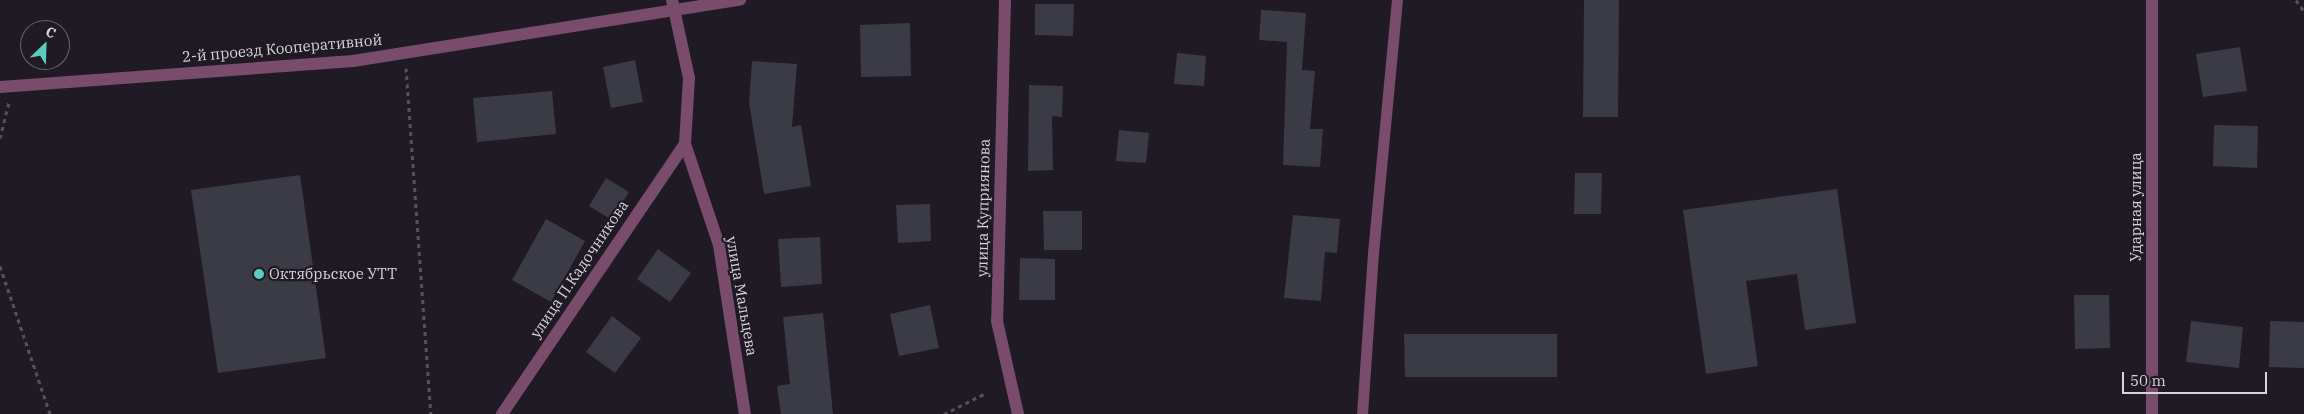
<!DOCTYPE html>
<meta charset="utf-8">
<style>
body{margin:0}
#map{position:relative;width:2304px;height:414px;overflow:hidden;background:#1f1a23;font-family:"IBM Plex Serif",serif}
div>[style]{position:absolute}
.building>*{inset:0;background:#3b3b45}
.path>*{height:3px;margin-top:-1.5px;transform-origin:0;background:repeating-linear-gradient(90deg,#57525a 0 4px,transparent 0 8px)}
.lane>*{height:11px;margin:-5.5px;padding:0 5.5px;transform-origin:5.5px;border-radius:5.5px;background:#794c6c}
.street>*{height:12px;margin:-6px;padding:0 6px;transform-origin:6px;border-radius:6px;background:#794c6c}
.dots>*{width:14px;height:14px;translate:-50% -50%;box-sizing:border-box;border:2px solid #1f1a23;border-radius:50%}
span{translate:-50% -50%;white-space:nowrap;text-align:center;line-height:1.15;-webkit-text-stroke:4.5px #1f1a23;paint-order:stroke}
.street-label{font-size:15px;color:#d8d4da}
.poi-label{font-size:15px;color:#d8d4da}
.left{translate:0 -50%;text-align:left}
.north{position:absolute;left:20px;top:20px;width:50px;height:50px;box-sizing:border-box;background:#1f1a23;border:1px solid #69646c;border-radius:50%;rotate:24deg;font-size:14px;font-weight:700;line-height:20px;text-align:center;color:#d8d4da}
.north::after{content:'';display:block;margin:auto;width:18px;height:22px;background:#59cebe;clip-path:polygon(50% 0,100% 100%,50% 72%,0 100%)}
.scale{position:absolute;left:2122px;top:372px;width:145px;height:22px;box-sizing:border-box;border:2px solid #d8d4da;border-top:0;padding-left:6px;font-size:15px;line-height:18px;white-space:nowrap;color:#d8d4da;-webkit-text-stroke:4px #1f1a23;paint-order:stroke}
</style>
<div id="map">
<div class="building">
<i style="clip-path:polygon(1584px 0,1619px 0,1618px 117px,1583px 117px)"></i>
<i style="clip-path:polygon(1035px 4px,1074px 4px,1073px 36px,1035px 35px)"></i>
<i style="clip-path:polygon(1261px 10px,1306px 13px,1302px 70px,1315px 71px,1310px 129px,1323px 129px,1320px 167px,1283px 165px,1287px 42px,1259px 40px)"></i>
<i style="clip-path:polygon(910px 23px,911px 76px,861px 77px,860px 25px)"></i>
<i style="clip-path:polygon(2240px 47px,2247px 91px,2203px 97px,2196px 54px)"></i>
<i style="clip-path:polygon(1177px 53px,1206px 56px,1204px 86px,1174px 84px)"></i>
<i style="clip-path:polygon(635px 60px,643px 102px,611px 108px,603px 67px)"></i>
<i style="clip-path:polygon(752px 61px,797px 64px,792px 127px,801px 125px,811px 186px,764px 194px,749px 103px)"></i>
<i style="clip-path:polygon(1029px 85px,1063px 86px,1062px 117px,1052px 116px,1053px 170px,1028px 171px)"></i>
<i style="clip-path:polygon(552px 91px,556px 134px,477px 142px,473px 98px)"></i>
<i style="clip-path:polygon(2214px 125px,2258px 126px,2257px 168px,2213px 166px)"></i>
<i style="clip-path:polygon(1119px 130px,1149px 133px,1146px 163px,1116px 161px)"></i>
<i style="clip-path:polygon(1575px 173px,1602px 173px,1601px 214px,1574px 214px)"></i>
<i style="clip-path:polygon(300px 175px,326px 358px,218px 373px,191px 190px)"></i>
<i style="clip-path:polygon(606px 178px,629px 192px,612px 220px,589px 206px)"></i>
<i style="clip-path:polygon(1837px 189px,1856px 323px,1805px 330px,1797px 274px,1746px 281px,1758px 366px,1706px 374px,1683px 210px)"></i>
<i style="clip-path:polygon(930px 204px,931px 241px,898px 243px,896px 205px)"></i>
<i style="clip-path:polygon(1043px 211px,1082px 211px,1082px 250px,1044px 250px)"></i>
<i style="clip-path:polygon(1293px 215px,1340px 219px,1337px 253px,1325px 252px,1321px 301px,1284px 298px)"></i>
<i style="clip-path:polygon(546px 219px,585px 241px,551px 302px,512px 280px)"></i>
<i style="clip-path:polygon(820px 237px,822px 284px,781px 287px,778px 239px)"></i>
<i style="clip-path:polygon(658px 249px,691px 273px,670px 302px,637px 279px)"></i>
<i style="clip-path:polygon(1020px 258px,1055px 259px,1055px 300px,1019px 300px)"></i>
<i style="clip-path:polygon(2074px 295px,2109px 295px,2110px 348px,2075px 349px)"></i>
<i style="clip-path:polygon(930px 305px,939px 348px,899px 356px,890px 314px)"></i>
<i style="clip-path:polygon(823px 313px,833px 414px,781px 414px,777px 386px,790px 384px,783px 317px)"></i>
<i style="clip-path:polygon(612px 316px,641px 338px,615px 373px,586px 352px)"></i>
<i style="clip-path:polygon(2191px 321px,2243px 327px,2239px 368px,2186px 362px)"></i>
<i style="clip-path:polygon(2270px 321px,2304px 322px,2304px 368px,2269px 367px)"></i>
<i style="clip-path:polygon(1404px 334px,1557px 334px,1557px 377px,1405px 377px)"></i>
</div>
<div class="path">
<i style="left:2296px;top:0;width:14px;rotate:54deg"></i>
<i style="left:406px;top:68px;width:347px;rotate:85.9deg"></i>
<i style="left:0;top:138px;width:37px;rotate:-76deg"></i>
<i style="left:0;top:266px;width:156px;rotate:71.3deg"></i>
<i style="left:944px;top:414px;width:47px;rotate:-26.6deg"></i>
</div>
<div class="lane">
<i style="left:1362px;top:414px;width:161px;rotate:-86.1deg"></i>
<i style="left:1373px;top:253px;width:254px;rotate:-84.6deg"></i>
</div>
<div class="street">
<i style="left:672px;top:0;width:80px;rotate:77.7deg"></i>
<i style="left:689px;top:78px;width:66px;rotate:93.5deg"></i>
<i style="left:685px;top:144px;width:107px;rotate:71.4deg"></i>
<i style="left:719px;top:245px;width:171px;rotate:81.3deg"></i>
<i style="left:1005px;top:0;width:321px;rotate:91.4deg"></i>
<i style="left:997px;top:321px;width:95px;rotate:77.3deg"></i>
<i style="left:0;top:87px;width:354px;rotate:-4.2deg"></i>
<i style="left:353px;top:61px;width:392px;rotate:-9deg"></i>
<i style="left:502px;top:414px;width:326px;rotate:-55.9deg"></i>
<i style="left:2152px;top:414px;width:414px;rotate:-90deg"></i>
</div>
<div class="dots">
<i style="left:259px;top:274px;background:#59cebe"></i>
</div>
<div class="street-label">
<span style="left:282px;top:48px;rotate:-5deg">2-й проезд Кооперативной</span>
<span style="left:2136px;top:207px;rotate:-90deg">Ударная улица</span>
<span style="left:983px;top:208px;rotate:-89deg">улица Куприянова</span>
<span style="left:579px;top:269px;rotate:-56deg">улица П.Кадочникова</span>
<span style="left:742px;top:296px;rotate:80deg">улица Мальцева</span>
</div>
<div class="poi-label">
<span class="left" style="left:269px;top:274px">Октябрьское УТТ</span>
</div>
<div class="north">С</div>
<div class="scale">50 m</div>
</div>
